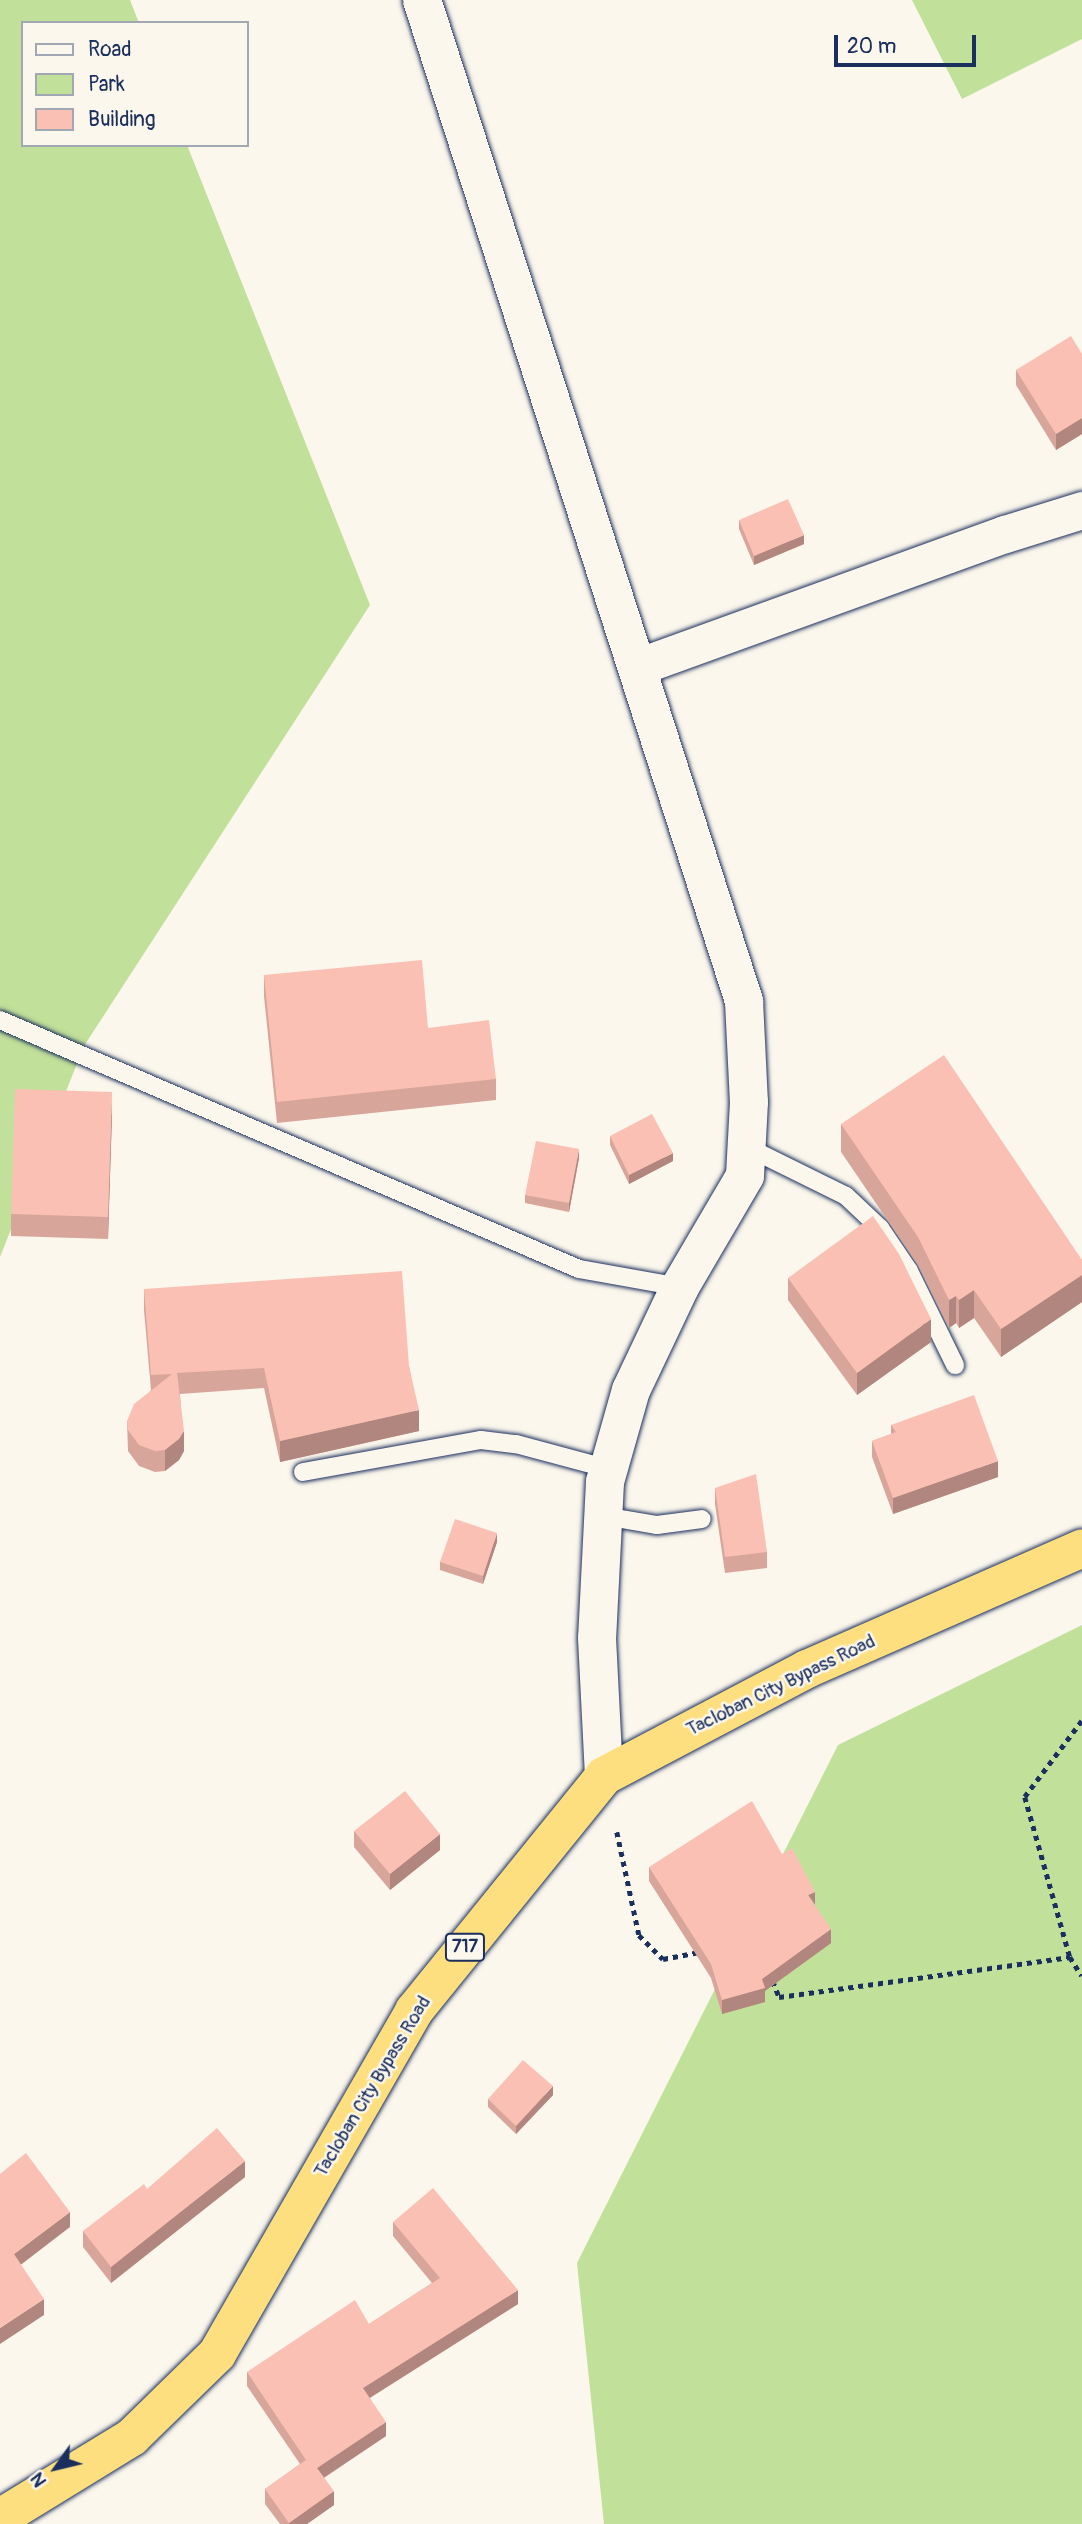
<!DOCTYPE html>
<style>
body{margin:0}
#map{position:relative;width:1082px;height:2524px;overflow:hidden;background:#fbf7ec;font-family:Pangolin,sans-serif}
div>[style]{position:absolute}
.green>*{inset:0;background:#c1e099}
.path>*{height:4.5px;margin-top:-2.25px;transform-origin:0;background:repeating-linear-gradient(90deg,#1b2f5e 0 5px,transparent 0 10px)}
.roads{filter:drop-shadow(0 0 2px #1b2f5e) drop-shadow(0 0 2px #1b2f5e)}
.lane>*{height:18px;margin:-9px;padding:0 9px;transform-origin:9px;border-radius:9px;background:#fbf7ec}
.street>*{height:37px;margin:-18.5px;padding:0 18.5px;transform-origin:18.5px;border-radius:18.5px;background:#fbf7ec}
.secondary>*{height:38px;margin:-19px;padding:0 19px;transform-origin:19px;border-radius:19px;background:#fbf7ec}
.highway>*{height:38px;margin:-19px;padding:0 19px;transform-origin:19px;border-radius:19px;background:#fedf80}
.wall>*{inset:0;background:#d8a59b}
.shaded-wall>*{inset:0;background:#b0867e}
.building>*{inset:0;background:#fbc0b4}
span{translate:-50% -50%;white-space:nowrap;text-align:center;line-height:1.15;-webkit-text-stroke:5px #fbf7ec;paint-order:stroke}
.shield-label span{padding:2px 5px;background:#fbf7ec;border:2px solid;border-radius:5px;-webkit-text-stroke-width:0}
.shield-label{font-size:18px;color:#1b2f5e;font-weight:700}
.street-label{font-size:19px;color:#1b2f5e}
.legend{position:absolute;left:21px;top:21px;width:228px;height:126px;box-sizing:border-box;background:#fbf7ec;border:2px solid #a1a7b3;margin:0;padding:9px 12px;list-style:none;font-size:21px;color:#1b2f5e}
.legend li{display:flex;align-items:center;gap:14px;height:35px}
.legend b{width:35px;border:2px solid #a1a7b3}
.north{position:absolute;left:21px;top:2433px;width:70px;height:70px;-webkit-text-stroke:5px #fbf7ec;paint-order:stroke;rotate:236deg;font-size:19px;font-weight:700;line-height:28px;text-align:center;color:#1b2f5e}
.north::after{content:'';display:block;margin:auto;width:24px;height:32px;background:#1b2f5e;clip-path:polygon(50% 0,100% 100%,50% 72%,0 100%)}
.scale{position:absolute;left:834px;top:35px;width:142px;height:32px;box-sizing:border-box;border:4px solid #1b2f5e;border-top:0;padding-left:9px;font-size:21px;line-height:24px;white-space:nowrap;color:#1b2f5e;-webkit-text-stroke:5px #fbf7ec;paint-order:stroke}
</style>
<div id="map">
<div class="green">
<i style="clip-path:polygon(0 0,130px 0,139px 23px,23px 23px,23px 145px,187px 145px,370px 605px,84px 1046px,0 1257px)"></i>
<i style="clip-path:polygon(912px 0,1082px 0,1082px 39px,962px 99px)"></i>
<i style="clip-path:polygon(1082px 1625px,1082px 2524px,604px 2524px,577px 2263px,838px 1745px)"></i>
</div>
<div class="path">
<i style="left:1082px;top:1721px;width:95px;rotate:126.9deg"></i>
<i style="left:1025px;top:1797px;width:166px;rotate:74.3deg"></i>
<i style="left:1070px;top:1957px;width:22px;rotate:58deg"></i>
<i style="left:617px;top:1832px;width:105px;rotate:77.9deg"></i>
<i style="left:639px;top:1935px;width:34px;rotate:45deg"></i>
<i style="left:663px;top:1959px;width:37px;rotate:-11deg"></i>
<i style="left:773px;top:1981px;width:17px;rotate:69deg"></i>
<i style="left:779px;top:1997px;width:294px;rotate:-7.8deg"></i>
</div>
<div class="roads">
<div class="lane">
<i style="left:0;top:1020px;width:630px;rotate:23.27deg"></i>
<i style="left:579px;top:1269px;width:103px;rotate:10.1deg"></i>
<i style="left:747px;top:1147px;width:110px;rotate:26.3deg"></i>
<i style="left:846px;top:1196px;width:47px;rotate:43.3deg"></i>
<i style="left:880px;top:1228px;width:52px;rotate:56deg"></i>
<i style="left:909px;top:1271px;width:105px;rotate:63.9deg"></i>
<i style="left:303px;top:1472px;width:181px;rotate:-10.2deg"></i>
<i style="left:481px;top:1440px;width:35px;rotate:7deg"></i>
<i style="left:516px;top:1444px;width:96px;rotate:15deg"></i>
<i style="left:604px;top:1516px;width:54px;rotate:9.6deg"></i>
<i style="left:657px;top:1525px;width:45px;rotate:-7.6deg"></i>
</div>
<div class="street">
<i style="left:637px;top:667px;width:391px;rotate:-19.9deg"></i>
<i style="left:1005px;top:534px;width:81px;rotate:-17.3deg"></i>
</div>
<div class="secondary">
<i style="left:422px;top:0;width:1052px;rotate:72.17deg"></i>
<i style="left:744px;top:1001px;width:101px;rotate:87.2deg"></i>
<i style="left:749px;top:1102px;width:74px;rotate:93.1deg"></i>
<i style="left:745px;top:1176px;width:129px;rotate:120.4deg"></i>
<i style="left:680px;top:1287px;width:114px;rotate:115.4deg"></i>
<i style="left:631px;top:1390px;width:96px;rotate:105.8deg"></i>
<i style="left:605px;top:1482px;width:156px;rotate:92.9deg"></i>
<i style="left:597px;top:1638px;width:138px;rotate:87.1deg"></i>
</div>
<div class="highway">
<i style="left:0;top:2518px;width:155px;rotate:-31.5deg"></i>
<i style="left:132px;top:2437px;width:119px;rotate:-44.3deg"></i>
<i style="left:217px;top:2354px;width:396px;rotate:-60.1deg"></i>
<i style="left:414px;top:2011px;width:302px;rotate:-51deg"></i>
<i style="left:604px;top:1776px;width:229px;rotate:-27.8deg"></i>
<i style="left:807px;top:1669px;width:300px;rotate:-23.7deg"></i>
</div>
</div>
<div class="wall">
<i style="clip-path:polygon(1082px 354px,1082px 434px,1056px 450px,1016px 385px,1016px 370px)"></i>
<i style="clip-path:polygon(739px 520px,804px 544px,754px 565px,739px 529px)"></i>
<i style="clip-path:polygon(264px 975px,428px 1028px,496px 1079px,496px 1100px,277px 1123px,264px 996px)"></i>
<i style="clip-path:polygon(112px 1114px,108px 1239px,11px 1236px,11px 1214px)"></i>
<i style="clip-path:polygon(841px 1124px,1082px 1260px,1082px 1302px,1001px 1357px,974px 1318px,959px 1328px,956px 1323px,949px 1328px,918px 1265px,841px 1152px)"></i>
<i style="clip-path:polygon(610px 1136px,673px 1161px,629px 1184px,610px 1145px)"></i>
<i style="clip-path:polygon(579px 1158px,569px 1212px,525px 1203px,525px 1195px)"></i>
<i style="clip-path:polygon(788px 1278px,931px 1342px,857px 1395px,788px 1300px)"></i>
<i style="clip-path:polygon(144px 1289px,409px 1366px,419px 1431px,280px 1462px,264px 1388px,180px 1394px,184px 1451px,179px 1460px,165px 1471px,155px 1472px,139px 1466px,128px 1451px,127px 1421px,151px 1390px,144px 1310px)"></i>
<i style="clip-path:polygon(891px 1425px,998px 1477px,893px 1514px,872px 1457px,872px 1441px,891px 1434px)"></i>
<i style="clip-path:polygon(715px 1488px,767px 1552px,767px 1568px,725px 1573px,715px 1504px)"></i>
<i style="clip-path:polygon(497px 1542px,483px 1584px,440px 1570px,440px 1562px)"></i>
<i style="clip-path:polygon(354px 1831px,440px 1850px,390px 1890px,354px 1847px)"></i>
<i style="clip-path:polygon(782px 1854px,815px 1906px,831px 1943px,765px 1991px,765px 2002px,722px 2014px,711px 1978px,649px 1881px,649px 1867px)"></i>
<i style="clip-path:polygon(553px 2095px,516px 2134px,488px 2107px,488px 2099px)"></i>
<i style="clip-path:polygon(245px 2177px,111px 2283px,83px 2247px,83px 2231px,147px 2189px)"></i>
<i style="clip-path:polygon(393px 2222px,518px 2304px,370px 2398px,386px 2436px,324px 2478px,334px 2505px,307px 2524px,280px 2524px,265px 2504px,265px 2489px,300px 2464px,247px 2386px,247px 2372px,369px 2324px,432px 2283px,393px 2236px)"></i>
</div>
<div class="shaded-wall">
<i style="clip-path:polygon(1082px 418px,1082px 434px,1056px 450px,1056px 434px)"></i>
<i style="clip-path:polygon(804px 535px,804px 544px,754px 565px,754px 556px)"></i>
<i style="clip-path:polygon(112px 1092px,112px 1114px,108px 1239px,108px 1217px)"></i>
<i style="clip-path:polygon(579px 1149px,579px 1158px,569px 1212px,569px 1203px)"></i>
<i style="clip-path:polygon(673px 1153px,673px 1161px,629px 1184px,629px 1175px)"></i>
<i style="clip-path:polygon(1082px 1275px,1082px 1302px,1001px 1357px,1001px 1329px)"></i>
<i style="clip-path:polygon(974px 1290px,974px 1318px,959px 1328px,959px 1300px)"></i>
<i style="clip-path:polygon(956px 1296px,956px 1323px,949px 1328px,949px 1300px)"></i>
<i style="clip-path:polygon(931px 1319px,931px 1342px,857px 1395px,857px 1373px)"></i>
<i style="clip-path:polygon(419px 1410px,419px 1431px,280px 1462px,280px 1441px)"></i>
<i style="clip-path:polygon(184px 1431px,184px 1451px,179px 1460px,165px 1471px,165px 1450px)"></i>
<i style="clip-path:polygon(998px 1461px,998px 1477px,893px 1514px,893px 1498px)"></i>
<i style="clip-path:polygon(497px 1533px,497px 1542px,483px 1584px,483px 1576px)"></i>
<i style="clip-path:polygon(440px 1834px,440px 1850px,390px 1890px,390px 1874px)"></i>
<i style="clip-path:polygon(815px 1892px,815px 1905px,808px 1895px)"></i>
<i style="clip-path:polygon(831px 1929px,831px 1943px,765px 1991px,765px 2002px,722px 2014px,722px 2000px,762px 1979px)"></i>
<i style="clip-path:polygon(553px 2086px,553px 2095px,516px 2134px,516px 2126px)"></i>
<i style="clip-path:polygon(245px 2161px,245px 2177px,111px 2283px,111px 2267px)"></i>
<i style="clip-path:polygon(70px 2212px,70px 2227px,14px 2270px,14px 2254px)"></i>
<i style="clip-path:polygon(518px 2290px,518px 2304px,363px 2402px,363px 2388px)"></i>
<i style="clip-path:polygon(44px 2299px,44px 2315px,0 2344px,0 2328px)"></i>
<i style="clip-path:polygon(386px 2422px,386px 2436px,317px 2482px,317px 2468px)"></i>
<i style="clip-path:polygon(334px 2491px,334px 2505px,307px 2524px,289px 2524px,289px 2523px)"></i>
</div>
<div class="building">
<i style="clip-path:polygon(1071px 336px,1082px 354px,1082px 418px,1056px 434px,1016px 370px)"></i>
<i style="clip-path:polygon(788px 499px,804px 535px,754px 556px,739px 520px)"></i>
<i style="clip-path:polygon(422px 960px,428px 1028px,489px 1020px,496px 1079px,277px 1102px,264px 975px)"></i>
<i style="clip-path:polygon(944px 1055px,1082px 1260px,1082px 1275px,1001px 1329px,974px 1290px,959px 1300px,956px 1296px,949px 1300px,918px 1237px,841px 1124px)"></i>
<i style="clip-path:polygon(15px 1089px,112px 1092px,108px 1217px,11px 1214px)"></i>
<i style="clip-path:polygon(652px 1114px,673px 1153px,629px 1175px,610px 1136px)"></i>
<i style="clip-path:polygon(536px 1141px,579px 1149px,569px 1203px,525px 1195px)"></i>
<i style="clip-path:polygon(873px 1216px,899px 1254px,931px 1319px,857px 1373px,788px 1278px)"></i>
<i style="clip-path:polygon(402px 1271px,409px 1366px,419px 1410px,280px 1441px,264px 1368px,177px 1373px,184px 1431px,179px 1439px,165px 1450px,155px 1451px,139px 1445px,128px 1430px,127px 1421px,134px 1404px,172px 1374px,151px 1375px,144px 1289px)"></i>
<i style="clip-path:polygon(974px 1395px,998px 1461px,893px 1498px,872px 1441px,896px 1432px,891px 1425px)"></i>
<i style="clip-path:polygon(756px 1474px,767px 1552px,725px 1557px,715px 1488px)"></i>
<i style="clip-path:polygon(455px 1519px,497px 1533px,483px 1576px,440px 1562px)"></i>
<i style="clip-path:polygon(405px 1791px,440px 1834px,390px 1874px,354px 1831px)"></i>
<i style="clip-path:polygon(752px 1801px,782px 1854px,792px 1848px,815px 1892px,808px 1895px,831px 1929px,762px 1979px,765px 1988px,722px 2000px,711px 1964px,649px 1867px)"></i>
<i style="clip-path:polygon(523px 2060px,553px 2086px,516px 2126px,488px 2099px)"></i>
<i style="clip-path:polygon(217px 2128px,245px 2161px,111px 2267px,83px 2231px,144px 2184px,147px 2189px)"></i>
<i style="clip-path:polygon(26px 2153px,70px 2212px,14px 2254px,44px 2299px,0 2328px,0 2174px)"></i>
<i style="clip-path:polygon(433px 2188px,518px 2290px,363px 2388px,386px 2422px,317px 2468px,334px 2491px,289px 2523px,265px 2489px,306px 2460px,247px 2372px,355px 2300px,369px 2324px,440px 2278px,393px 2222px)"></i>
</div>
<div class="shield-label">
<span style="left:465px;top:1947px">717</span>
</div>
<div class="street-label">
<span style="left:781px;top:1686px;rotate:-26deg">Tacloban City Bypass Road</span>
<span style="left:373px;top:2087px;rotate:-59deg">Tacloban City Bypass Road</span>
</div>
<ul class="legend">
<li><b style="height:9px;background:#fbf7ec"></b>Road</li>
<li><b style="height:19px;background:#c1e099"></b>Park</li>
<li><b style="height:19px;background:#fbc0b4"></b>Building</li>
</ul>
<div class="north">N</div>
<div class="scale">20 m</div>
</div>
